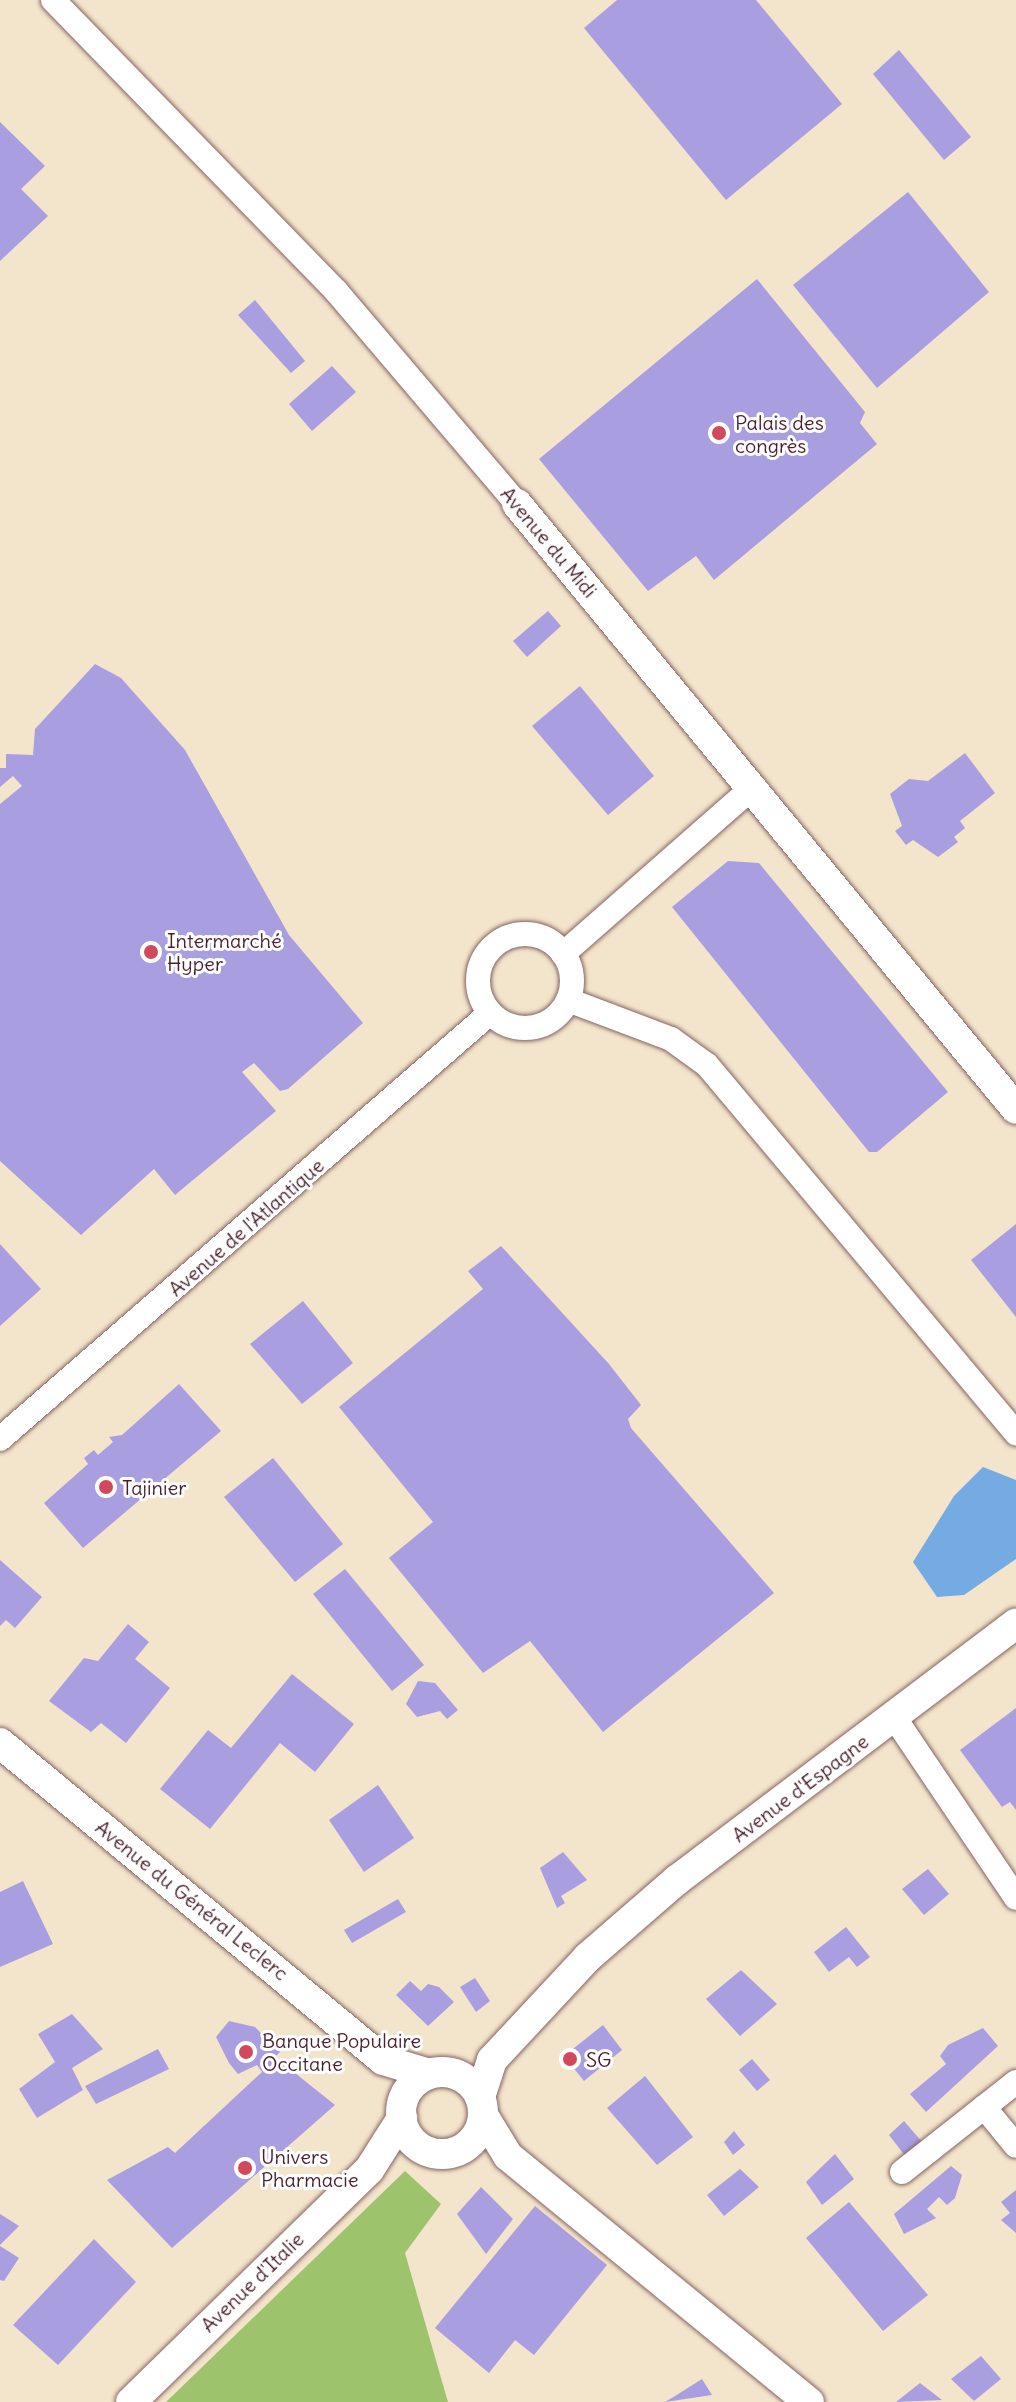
<!DOCTYPE html>
<meta charset="utf-8">
<style>
body{margin:0}
#map{position:relative;width:1016px;height:2402px;overflow:hidden;background:#f3e5cb;font-family:Delius,sans-serif}
div>[style]{position:absolute}
.green>*{inset:0;background:#9ec36d}
.water>*{inset:0;background:#74abe3}
.building>*{inset:0;background:#a99edf}
.roads{filter:drop-shadow(0 0 2px #856463) drop-shadow(0 0 2px #856463)}
.minor>*{height:24px;margin:-12px;padding:0 12px;transform-origin:12px;border-radius:12px;background:#fff}
.minor>.ring{margin:-12px;padding:0;box-sizing:content-box;background:none;border:24px solid #fff;border-radius:50%}
.tertiary>*{height:30px;margin:-15px;padding:0 15px;transform-origin:15px;border-radius:15px;background:#fff}
.tertiary>.ring{margin:-15px;padding:0;box-sizing:content-box;background:none;border:30px solid #fff;border-radius:50%}
.dots>*{width:22px;height:22px;translate:-50% -50%;box-sizing:border-box;border:4px solid #fff;border-radius:50%}
span{translate:-50% -50%;white-space:nowrap;text-align:center;line-height:1.15;-webkit-text-stroke:6px #fff;paint-order:stroke}
.poi-label{font-size:20px;color:#4a1f2b}
.left{translate:0 -50%;text-align:left}
.street-label{font-size:20px;color:#4a1f2b}
</style>
<div id="map">
<div class="green">
<i style="clip-path:polygon(405px 2171px,441px 2204px,405px 2253px,448px 2402px,166px 2402px)"></i>
</div>
<div class="water">
<i style="clip-path:polygon(983px 1467px,1016px 1480px,1016px 1559px,964px 1595px,937px 1597px,913px 1562px,954px 1496px)"></i>
</div>
<div class="building">
<i style="clip-path:polygon(617px 0,756px 0,842px 104px,726px 200px,584px 28px)"></i>
<i style="clip-path:polygon(899px 50px,971px 137px,944px 160px,873px 74px)"></i>
<i style="clip-path:polygon(0 122px,45px 166px,21px 189px,48px 216px,0 261px)"></i>
<i style="clip-path:polygon(908px 192px,989px 292px,877px 388px,793px 285px)"></i>
<i style="clip-path:polygon(757px 279px,865px 412px,860px 423px,877px 444px,714px 580px,696px 556px,648px 591px,539px 459px)"></i>
<i style="clip-path:polygon(255px 300px,305px 361px,291px 373px,238px 315px)"></i>
<i style="clip-path:polygon(332px 366px,356px 392px,312px 431px,289px 404px)"></i>
<i style="clip-path:polygon(548px 611px,561px 626px,527px 657px,513px 641px)"></i>
<i style="clip-path:polygon(95px 664px,121px 678px,185px 750px,289px 935px,363px 1023px,288px 1089px,280px 1091px,254px 1063px,242px 1072px,276px 1111px,175px 1195px,154px 1169px,81px 1235px,0 1161px,0 804px,22px 786px,13px 776px,0 787px,0 768px,6px 768px,6px 754px,33px 755px,35px 729px)"></i>
<i style="clip-path:polygon(580px 686px,654px 776px,608px 815px,532px 726px)"></i>
<i style="clip-path:polygon(965px 753px,995px 793px,960px 821px,965px 828px,954px 837px,958px 842px,938px 857px,913px 840px,906px 845px,895px 831px,902px 826px,890px 794px,909px 779px,928px 781px)"></i>
<i style="clip-path:polygon(728px 861px,759px 863px,948px 1092px,877px 1152px,869px 1152px,672px 907px)"></i>
<i style="clip-path:polygon(1016px 1224px,1016px 1317px,971px 1260px)"></i>
<i style="clip-path:polygon(0 1244px,41px 1289px,0 1326px)"></i>
<i style="clip-path:polygon(501px 1246px,609px 1364px,641px 1405px,628px 1419px,631px 1428px,774px 1593px,603px 1732px,530px 1641px,483px 1673px,389px 1558px,433px 1522px,339px 1407px,483px 1289px,468px 1271px)"></i>
<i style="clip-path:polygon(303px 1301px,353px 1363px,302px 1404px,250px 1344px)"></i>
<i style="clip-path:polygon(179px 1384px,221px 1431px,83px 1548px,44px 1503px,88px 1464px,84px 1458px,94px 1450px,98px 1455px,113px 1442px,109px 1437px,122px 1435px)"></i>
<i style="clip-path:polygon(273px 1458px,343px 1544px,295px 1582px,224px 1497px)"></i>
<i style="clip-path:polygon(0 1560px,42px 1597px,15px 1628px,6px 1620px,0 1626px)"></i>
<i style="clip-path:polygon(345px 1569px,424px 1665px,392px 1691px,313px 1594px)"></i>
<i style="clip-path:polygon(128px 1624px,149px 1642px,135px 1659px,170px 1688px,126px 1743px,101px 1723px,91px 1732px,49px 1701px,84px 1658px,98px 1661px)"></i>
<i style="clip-path:polygon(292px 1674px,354px 1724px,315px 1772px,280px 1743px,210px 1829px,160px 1789px,208px 1730px,231px 1748px)"></i>
<i style="clip-path:polygon(418px 1681px,435px 1683px,458px 1710px,447px 1719px,440px 1711px,417px 1717px,406px 1704px)"></i>
<i style="clip-path:polygon(1016px 1708px,1016px 1810px,1010px 1802px,1002px 1807px,960px 1750px)"></i>
<i style="clip-path:polygon(378px 1785px,414px 1838px,364px 1872px,329px 1820px)"></i>
<i style="clip-path:polygon(563px 1852px,587px 1880px,561px 1896px,565px 1903px,557px 1908px,540px 1868px)"></i>
<i style="clip-path:polygon(928px 1869px,949px 1894px,924px 1915px,902px 1889px)"></i>
<i style="clip-path:polygon(23px 1881px,53px 1944px,0 1967px,0 1892px)"></i>
<i style="clip-path:polygon(398px 1899px,406px 1912px,352px 1943px,344px 1930px)"></i>
<i style="clip-path:polygon(846px 1927px,870px 1957px,857px 1967px,849px 1957px,829px 1972px,814px 1952px)"></i>
<i style="clip-path:polygon(741px 1970px,777px 2004px,740px 2036px,706px 1999px)"></i>
<i style="clip-path:polygon(475px 1978px,490px 2001px,476px 2012px,460px 1987px)"></i>
<i style="clip-path:polygon(410px 1981px,421px 1991px,428px 1984px,439px 1987px,454px 2002px,428px 2026px,396px 1995px)"></i>
<i style="clip-path:polygon(72px 2014px,103px 2049px,72px 2068px,83px 2090px,37px 2118px,19px 2089px,55px 2062px,38px 2034px)"></i>
<i style="clip-path:polygon(229px 2021px,255px 2027px,280px 2052px,275px 2057px,335px 2105px,172px 2248px,107px 2180px,168px 2147px,175px 2153px,262px 2072px,257px 2065px,238px 2074px,229px 2063px,216px 2037px)"></i>
<i style="clip-path:polygon(603px 2025px,622px 2050px,584px 2081px,564px 2056px)"></i>
<i style="clip-path:polygon(983px 2028px,998px 2046px,926px 2112px,910px 2094px,946px 2064px,940px 2056px,948px 2045px)"></i>
<i style="clip-path:polygon(158px 2049px,169px 2069px,96px 2104px,85px 2086px)"></i>
<i style="clip-path:polygon(752px 2059px,770px 2080px,757px 2091px,739px 2070px)"></i>
<i style="clip-path:polygon(645px 2076px,693px 2137px,657px 2165px,607px 2108px)"></i>
<i style="clip-path:polygon(904px 2121px,923px 2143px,906px 2157px,889px 2135px)"></i>
<i style="clip-path:polygon(734px 2131px,745px 2145px,733px 2155px,724px 2142px)"></i>
<i style="clip-path:polygon(835px 2154px,854px 2179px,822px 2205px,806px 2182px)"></i>
<i style="clip-path:polygon(951px 2166px,962px 2175px,955px 2198px,947px 2205px,939px 2197px,927px 2209px,936px 2218px,904px 2234px,894px 2214px)"></i>
<i style="clip-path:polygon(740px 2169px,759px 2187px,724px 2216px,707px 2195px)"></i>
<i style="clip-path:polygon(481px 2187px,513px 2219px,486px 2254px,457px 2214px)"></i>
<i style="clip-path:polygon(1016px 2190px,1016px 2233px,1001px 2220px,1010px 2213px,1001px 2202px)"></i>
<i style="clip-path:polygon(849px 2202px,928px 2295px,883px 2331px,806px 2238px)"></i>
<i style="clip-path:polygon(535px 2206px,607px 2265px,534px 2355px,515px 2340px,489px 2373px,435px 2328px)"></i>
<i style="clip-path:polygon(0 2214px,19px 2226px,0 2245px)"></i>
<i style="clip-path:polygon(94px 2239px,136px 2282px,58px 2365px,13px 2325px)"></i>
<i style="clip-path:polygon(0 2246px,19px 2258px,4px 2281px,0 2280px)"></i>
<i style="clip-path:polygon(981px 2356px,1001px 2379px,974px 2401px,951px 2379px)"></i>
<i style="clip-path:polygon(702px 2379px,712px 2395px,665px 2402px,675px 2396px)"></i>
<i style="clip-path:polygon(920px 2383px,942px 2400px,896px 2402px)"></i>
</div>
<div class="roads">
<div class="minor">
<i style="left:53px;top:0;width:406px;rotate:45.8deg"></i>
<i style="left:336px;top:291px;width:280px;rotate:49.6deg"></i>
<i class="ring" style="left:478px;top:934px;width:70px;height:70px"></i>
<i style="left:563px;top:954px;width:250px;rotate:-41.3deg"></i>
<i style="left:568px;top:1000px;width:110px;rotate:20.7deg"></i>
<i style="left:671px;top:1039px;width:44px;rotate:35.8deg"></i>
<i style="left:707px;top:1065px;width:481px;rotate:50deg"></i>
<i style="left:0;top:1439px;width:649px;rotate:-41deg"></i>
<i style="left:894px;top:1717px;width:218px;rotate:56deg"></i>
<i style="left:984px;top:2107px;width:50px;rotate:50.6deg"></i>
<i style="left:902px;top:2172px;width:145px;rotate:-38.3deg"></i>
</div>
<div class="tertiary">
<i style="left:517px;top:504px;width:784px;rotate:50.48deg"></i>
<i style="left:0;top:1743px;width:497px;rotate:39.6deg"></i>
<i style="left:383px;top:2060px;width:48px;rotate:16.9deg"></i>
<i class="ring" style="left:401px;top:2072px;width:52px;height:52px"></i>
<i style="left:480px;top:2097px;width:39px;rotate:-72deg"></i>
<i style="left:492px;top:2060px;width:141px;rotate:-47deg"></i>
<i style="left:588px;top:1957px;width:118px;rotate:-40.9deg"></i>
<i style="left:677px;top:1880px;width:425px;rotate:-37.1deg"></i>
<i style="left:483px;top:2115px;width:48px;rotate:58.6deg"></i>
<i style="left:508px;top:2156px;width:389px;rotate:39.3deg"></i>
<i style="left:131px;top:2402px;width:332px;rotate:-44.3deg"></i>
<i style="left:369px;top:2170px;width:62px;rotate:-57.6deg"></i>
</div>
</div>
<div class="dots">
<i style="left:719px;top:433px;background:#d1495b"></i>
<i style="left:151px;top:952px;background:#d1495b"></i>
<i style="left:106px;top:1487px;background:#d1495b"></i>
<i style="left:246px;top:2052px;background:#d1495b"></i>
<i style="left:570px;top:2059px;background:#d1495b"></i>
<i style="left:245px;top:2168px;background:#d1495b"></i>
</div>
<div class="poi-label">
<span class="left" style="left:735px;top:434px">Palais des<br>congrès</span>
<span class="left" style="left:167px;top:952px">Intermarché<br>Hyper</span>
<span class="left" style="left:122px;top:1487px">Tajinier</span>
<span class="left" style="left:262px;top:2052px">Banque Populaire<br>Occitane</span>
<span class="left" style="left:586px;top:2059px">SG</span>
<span class="left" style="left:261px;top:2168px">Univers<br>Pharmacie</span>
</div>
<div class="street-label">
<span style="left:549px;top:542px;rotate:50deg">Avenue du Midi</span>
<span style="left:246px;top:1227px;rotate:-41deg">Avenue de l'Atlantique</span>
<span style="left:800px;top:1788px;rotate:-37deg">Avenue d'Espagne</span>
<span style="left:192px;top:1900px;rotate:39deg">Avenue du Général Leclerc</span>
<span style="left:252px;top:2282px;rotate:-44deg">Avenue d'Italie</span>
</div>
</div>
